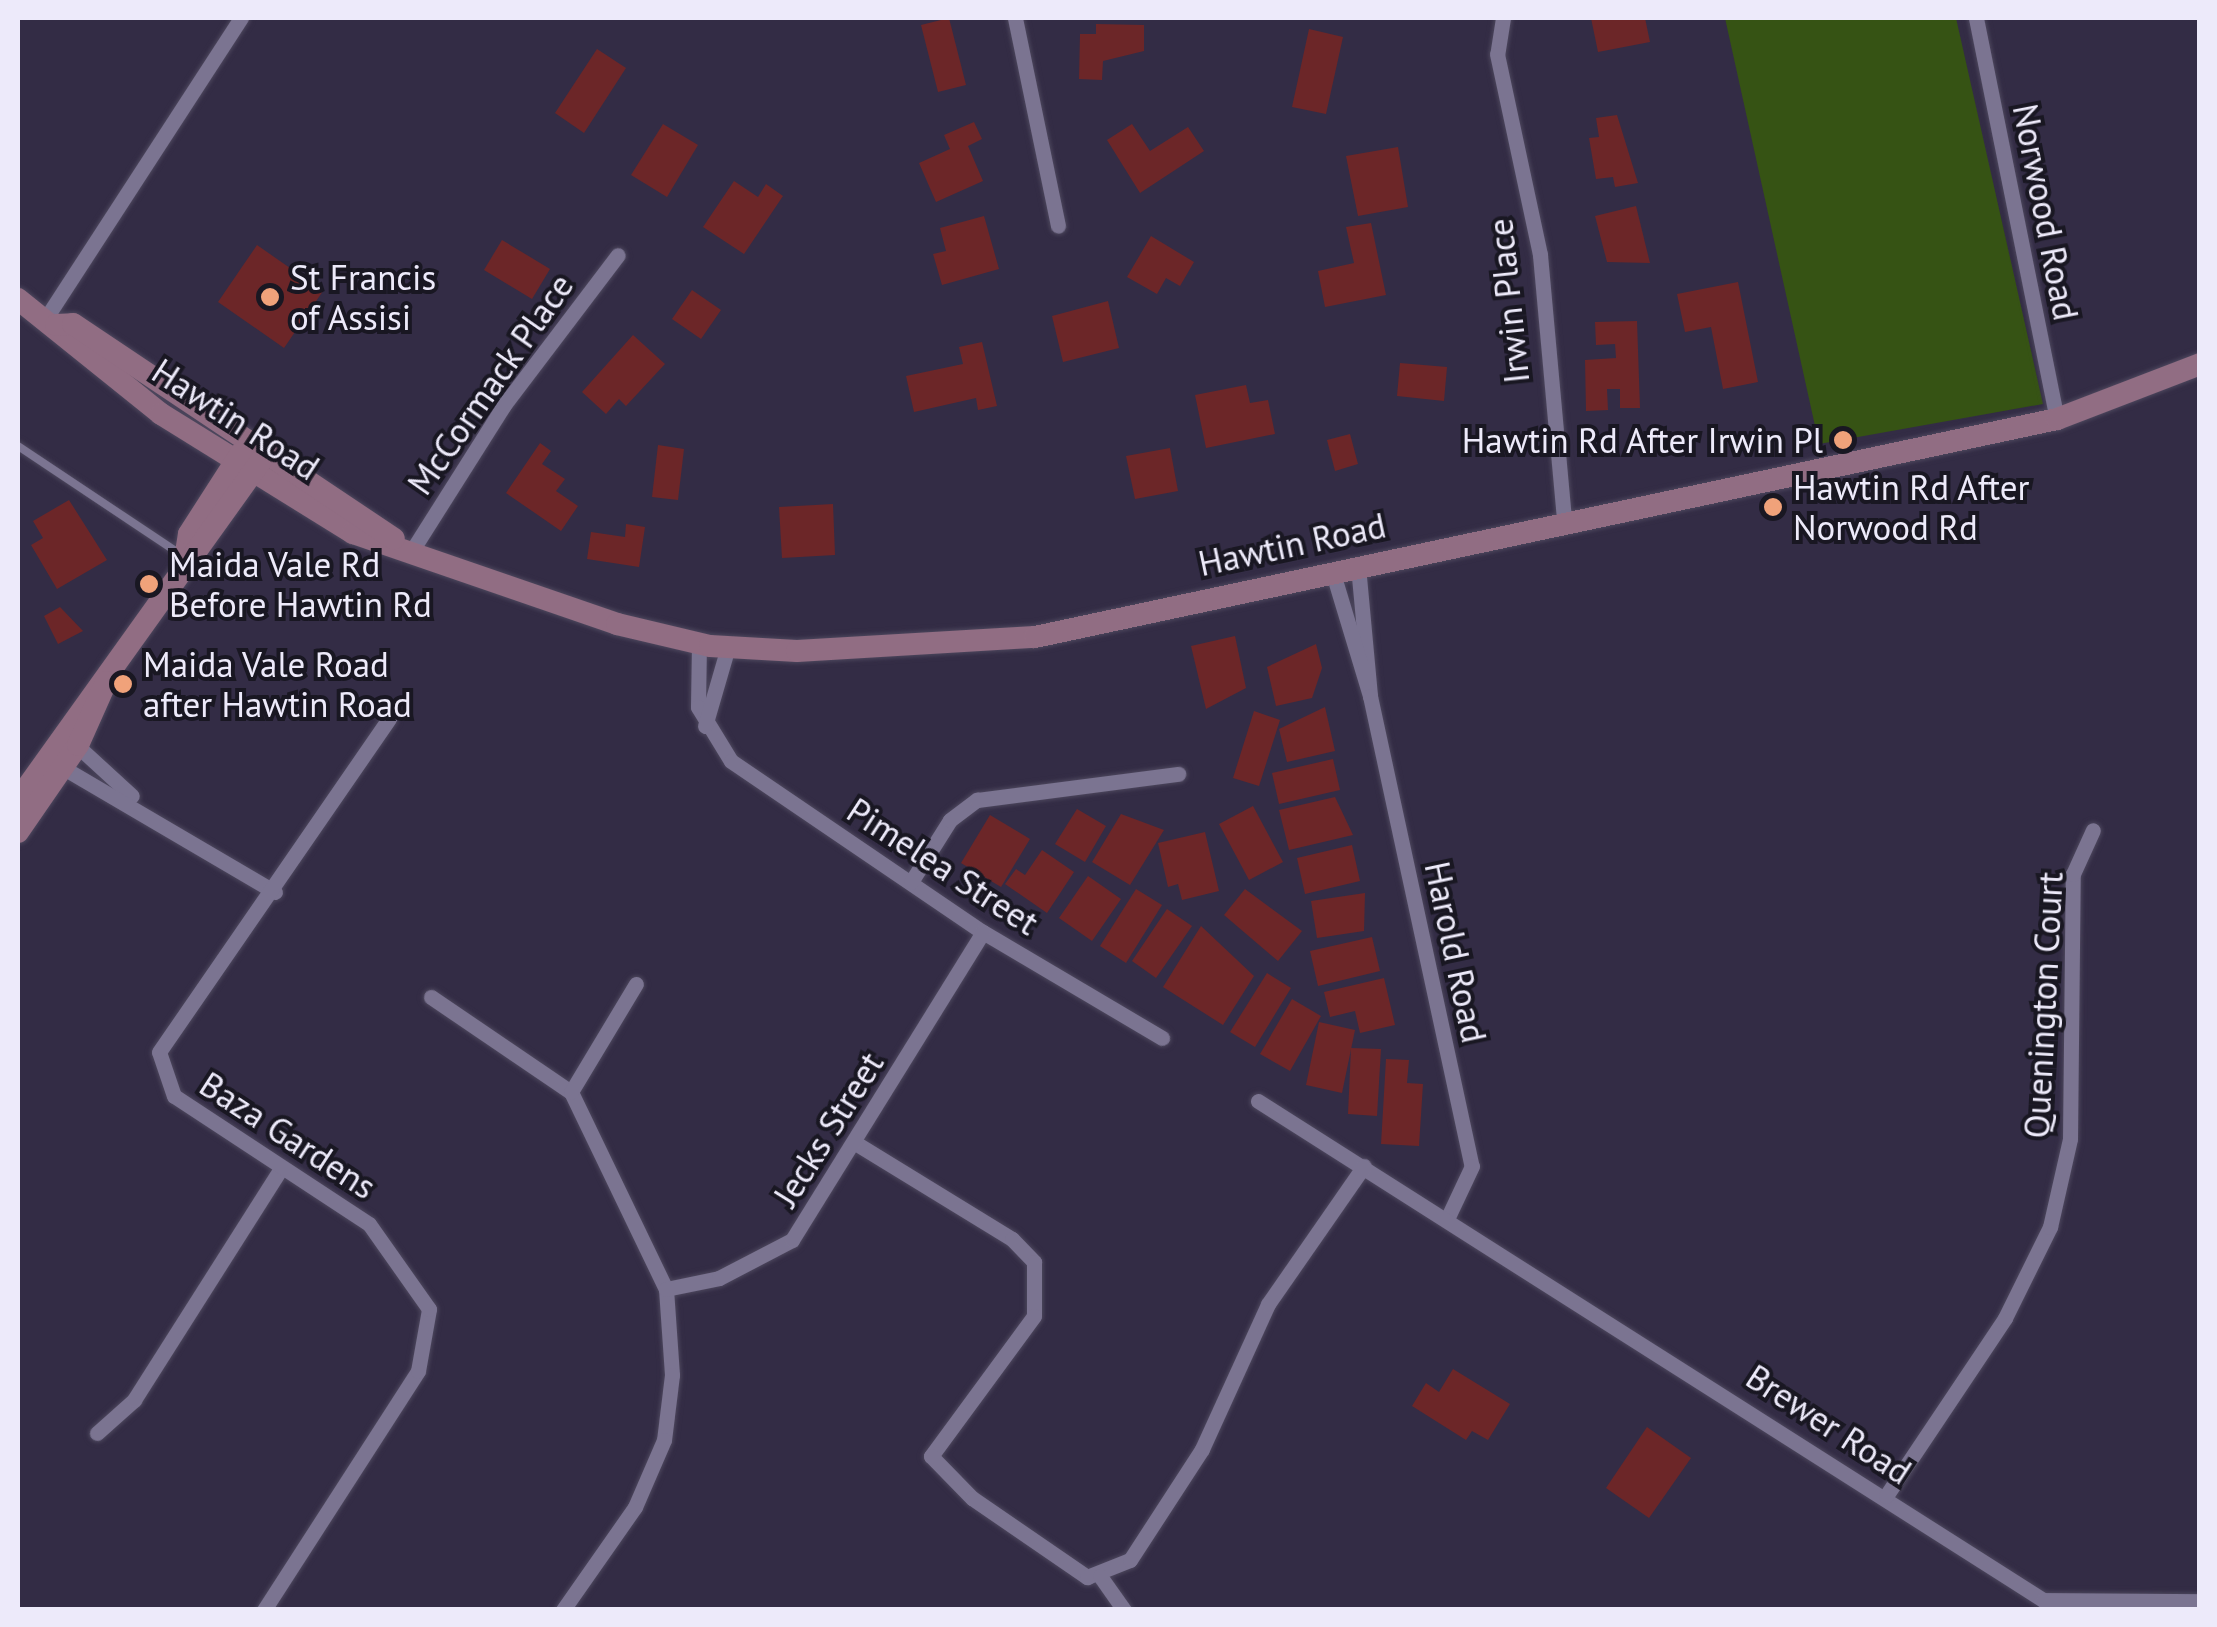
<!DOCTYPE html>
<style>
body{margin:0}
#map{position:relative;width:2217px;height:1627px;overflow:hidden;background:#332c45;font-family:"PT Sans",sans-serif}
div>[style]{position:absolute}
.green>*{inset:0;background:#365314}
.building>*{inset:0;background:#6c2628}
.roads{filter:drop-shadow(0 0 2px #4d475d) drop-shadow(0 0 2px #4d475d)}
.service>*{height:8px;margin:-4px;padding:0 4px;transform-origin:4px;border-radius:4px;background:#7b7491}
.minor>*{height:15px;margin:-7.5px;padding:0 7.5px;transform-origin:7.5px;border-radius:7.5px;background:#7b7491}
.secondary>*{height:22px;margin:-11px;padding:0 11px;transform-origin:11px;border-radius:11px;background:#916d83}
.dots>*{width:28px;height:28px;translate:-50% -50%;box-sizing:border-box;border:5px solid #191722;border-radius:50%}
span{translate:-50% -50%;white-space:nowrap;text-align:center;line-height:1.15;-webkit-text-stroke:8px #191722;paint-order:stroke}
.street-label{font-size:35px;color:#edeafa}
.poi-label{font-size:35px;color:#edeafa}
.left{translate:0 -50%;text-align:left}
.right{translate:-100% -50%;text-align:right}
.frame{position:absolute;inset:0;border:20px solid #edeafa;pointer-events:none}
</style>
<div id="map">
<div class="green">
<i style="clip-path:polygon(1725px 18px,1956px 18px,2043px 404px,1819px 444px)"></i>
</div>
<div class="building">
<i style="clip-path:polygon(949px 18px,966px 85px,938px 92px,921px 25px)"></i>
<i style="clip-path:polygon(1591px 18px,1645px 18px,1650px 42px,1598px 52px)"></i>
<i style="clip-path:polygon(1096px 24px,1144px 25px,1144px 51px,1103px 61px,1102px 80px,1079px 79px,1080px 34px,1096px 34px)"></i>
<i style="clip-path:polygon(1309px 29px,1343px 37px,1326px 114px,1292px 107px)"></i>
<i style="clip-path:polygon(597px 49px,626px 68px,584px 133px,555px 113px)"></i>
<i style="clip-path:polygon(1617px 115px,1638px 183px,1615px 187px,1613px 177px,1596px 179px,1589px 138px,1599px 137px,1596px 118px)"></i>
<i style="clip-path:polygon(974px 122px,982px 139px,968px 146px,983px 181px,936px 202px,919px 163px,950px 149px,944px 135px)"></i>
<i style="clip-path:polygon(663px 124px,698px 145px,667px 197px,631px 175px)"></i>
<i style="clip-path:polygon(1132px 124px,1150px 151px,1188px 127px,1204px 151px,1140px 193px,1107px 140px)"></i>
<i style="clip-path:polygon(1398px 147px,1408px 207px,1358px 216px,1346px 156px)"></i>
<i style="clip-path:polygon(734px 181px,758px 197px,766px 184px,783px 196px,744px 254px,703px 227px)"></i>
<i style="clip-path:polygon(1636px 206px,1650px 263px,1607px 262px,1595px 216px)"></i>
<i style="clip-path:polygon(984px 216px,999px 269px,942px 285px,933px 254px,946px 251px,940px 228px)"></i>
<i style="clip-path:polygon(1371px 223px,1386px 295px,1325px 307px,1318px 271px,1354px 263px,1346px 227px)"></i>
<i style="clip-path:polygon(1151px 236px,1194px 262px,1180px 286px,1166px 278px,1157px 294px,1127px 277px)"></i>
<i style="clip-path:polygon(502px 240px,550px 269px,532px 299px,484px 270px)"></i>
<i style="clip-path:polygon(257px 245px,323px 291px,284px 348px,218px 302px)"></i>
<i style="clip-path:polygon(1738px 282px,1758px 382px,1723px 389px,1711px 327px,1685px 332px,1677px 294px)"></i>
<i style="clip-path:polygon(692px 290px,721px 310px,701px 339px,672px 319px)"></i>
<i style="clip-path:polygon(1108px 301px,1119px 348px,1063px 362px,1052px 316px)"></i>
<i style="clip-path:polygon(1637px 321px,1640px 408px,1620px 408px,1620px 389px,1607px 389px,1608px 410px,1586px 411px,1585px 360px,1616px 358px,1615px 344px,1596px 345px,1595px 322px)"></i>
<i style="clip-path:polygon(633px 335px,665px 364px,626px 406px,619px 399px,606px 414px,582px 392px)"></i>
<i style="clip-path:polygon(982px 342px,997px 406px,978px 410px,976px 398px,914px 412px,906px 376px,963px 364px,959px 347px)"></i>
<i style="clip-path:polygon(1400px 363px,1447px 367px,1444px 401px,1397px 396px)"></i>
<i style="clip-path:polygon(1246px 385px,1250px 403px,1268px 400px,1275px 434px,1206px 448px,1195px 395px)"></i>
<i style="clip-path:polygon(1350px 434px,1358px 464px,1335px 471px,1327px 440px)"></i>
<i style="clip-path:polygon(540px 443px,551px 451px,542px 464px,565px 479px,556px 491px,578px 506px,561px 531px,506px 493px)"></i>
<i style="clip-path:polygon(658px 445px,684px 449px,678px 500px,652px 497px)"></i>
<i style="clip-path:polygon(1170px 448px,1178px 491px,1135px 499px,1126px 456px)"></i>
<i style="clip-path:polygon(69px 500px,107px 560px,57px 589px,31px 545px,43px 538px,33px 521px)"></i>
<i style="clip-path:polygon(833px 504px,835px 555px,782px 558px,779px 507px)"></i>
<i style="clip-path:polygon(626px 524px,645px 527px,639px 567px,587px 559px,591px 532px,625px 537px)"></i>
<i style="clip-path:polygon(60px 607px,83px 631px,58px 644px,44px 616px)"></i>
<i style="clip-path:polygon(1235px 636px,1246px 688px,1206px 709px,1191px 646px)"></i>
<i style="clip-path:polygon(1316px 644px,1322px 668px,1312px 698px,1276px 706px,1267px 667px)"></i>
<i style="clip-path:polygon(1325px 707px,1335px 751px,1287px 762px,1279px 729px)"></i>
<i style="clip-path:polygon(1254px 711px,1280px 720px,1259px 786px,1233px 778px)"></i>
<i style="clip-path:polygon(1333px 759px,1340px 790px,1279px 804px,1272px 773px)"></i>
<i style="clip-path:polygon(1335px 797px,1353px 835px,1289px 850px,1279px 810px)"></i>
<i style="clip-path:polygon(1253px 806px,1283px 862px,1249px 880px,1219px 824px)"></i>
<i style="clip-path:polygon(1077px 809px,1106px 826px,1085px 862px,1055px 844px)"></i>
<i style="clip-path:polygon(1121px 814px,1164px 830px,1130px 885px,1092px 862px)"></i>
<i style="clip-path:polygon(990px 815px,1030px 839px,1001px 887px,961px 863px)"></i>
<i style="clip-path:polygon(1205px 832px,1219px 891px,1182px 900px,1178px 884px,1168px 887px,1158px 843px)"></i>
<i style="clip-path:polygon(1352px 845px,1360px 881px,1305px 894px,1297px 858px)"></i>
<i style="clip-path:polygon(1042px 850px,1074px 872px,1047px 913px,1005px 884px,1016px 869px,1025px 875px)"></i>
<i style="clip-path:polygon(1088px 876px,1121px 899px,1092px 941px,1059px 918px)"></i>
<i style="clip-path:polygon(1136px 889px,1162px 905px,1126px 963px,1100px 946px)"></i>
<i style="clip-path:polygon(1245px 889px,1302px 931px,1278px 961px,1224px 915px)"></i>
<i style="clip-path:polygon(1365px 893px,1364px 931px,1317px 938px,1311px 901px)"></i>
<i style="clip-path:polygon(1167px 909px,1192px 926px,1156px 978px,1132px 961px)"></i>
<i style="clip-path:polygon(1201px 926px,1254px 976px,1223px 1025px,1163px 987px)"></i>
<i style="clip-path:polygon(1372px 937px,1380px 971px,1318px 986px,1310px 951px)"></i>
<i style="clip-path:polygon(1267px 973px,1291px 988px,1255px 1047px,1230px 1032px)"></i>
<i style="clip-path:polygon(1384px 978px,1395px 1025px,1360px 1033px,1355px 1011px,1330px 1017px,1324px 992px)"></i>
<i style="clip-path:polygon(1292px 999px,1321px 1016px,1290px 1071px,1260px 1054px)"></i>
<i style="clip-path:polygon(1319px 1022px,1355px 1030px,1342px 1093px,1306px 1085px)"></i>
<i style="clip-path:polygon(1351px 1048px,1381px 1049px,1377px 1116px,1348px 1114px)"></i>
<i style="clip-path:polygon(1386px 1059px,1409px 1060px,1407px 1083px,1423px 1084px,1419px 1146px,1381px 1144px)"></i>
<i style="clip-path:polygon(1453px 1369px,1510px 1404px,1488px 1440px,1472px 1431px,1466px 1440px,1412px 1406px,1426px 1383px,1439px 1392px)"></i>
<i style="clip-path:polygon(1647px 1427px,1691px 1458px,1649px 1518px,1606px 1488px)"></i>
</div>
<div class="roads">
<div class="service">
<i style="left:18px;top:446px;width:195px;rotate:33.7deg"></i>
</div>
<div class="minor">
<i style="left:1015px;top:18px;width:212px;rotate:78.3deg"></i>
<i style="left:1503px;top:18px;width:36px;rotate:99deg"></i>
<i style="left:1497px;top:54px;width:206px;rotate:77.9deg"></i>
<i style="left:1540px;top:255px;width:267px;rotate:84.8deg"></i>
<i style="left:1976px;top:18px;width:409px;rotate:78.6deg"></i>
<i style="left:46px;top:318px;width:358px;rotate:-57deg"></i>
<i style="left:413px;top:549px;width:170px;rotate:-57.7deg"></i>
<i style="left:504px;top:405px;width:188px;rotate:-52.8deg"></i>
<i style="left:1358px;top:566px;width:131px;rotate:84.7deg"></i>
<i style="left:1332px;top:570px;width:132px;rotate:73.2deg"></i>
<i style="left:1370px;top:696px;width:481px;rotate:77.8deg"></i>
<i style="left:1472px;top:1166px;width:56px;rotate:115.2deg"></i>
<i style="left:699px;top:643px;width:64px;rotate:90.9deg"></i>
<i style="left:698px;top:707px;width:63px;rotate:58.6deg"></i>
<i style="left:731px;top:761px;width:305px;rotate:34.2deg"></i>
<i style="left:983px;top:932px;width:208px;rotate:30.6deg"></i>
<i style="left:705px;top:726px;width:82px;rotate:-73.8deg"></i>
<i style="left:72px;top:741px;width:81px;rotate:42.5deg"></i>
<i style="left:55px;top:763px;width:255px;rotate:30.4deg"></i>
<i style="left:911px;top:882px;width:73px;rotate:-57.8deg"></i>
<i style="left:950px;top:820px;width:34px;rotate:-37deg"></i>
<i style="left:977px;top:800px;width:203px;rotate:-7.4deg"></i>
<i style="left:431px;top:997px;width:169px;rotate:34.2deg"></i>
<i style="left:571px;top:1092px;width:219px;rotate:64.3deg"></i>
<i style="left:666px;top:1289px;width:86px;rotate:86deg"></i>
<i style="left:672px;top:1375px;width:65px;rotate:97deg"></i>
<i style="left:664px;top:1440px;width:73px;rotate:113.4deg"></i>
<i style="left:635px;top:1507px;width:126px;rotate:125deg"></i>
<i style="left:571px;top:1092px;width:126px;rotate:-59deg"></i>
<i style="left:1258px;top:1101px;width:930px;rotate:32.44deg"></i>
<i style="left:2043px;top:1600px;width:157px;rotate:0.4deg"></i>
<i style="left:857px;top:1144px;width:182px;rotate:31.5deg"></i>
<i style="left:1012px;top:1239px;width:32px;rotate:46deg"></i>
<i style="left:1034px;top:1262px;width:54px;rotate:90deg"></i>
<i style="left:1034px;top:1316px;width:174px;rotate:126.3deg"></i>
<i style="left:931px;top:1456px;width:59px;rotate:45.7deg"></i>
<i style="left:972px;top:1498px;width:140px;rotate:34.5deg"></i>
<i style="left:1087px;top:1577px;width:46px;rotate:-21.6deg"></i>
<i style="left:1130px;top:1560px;width:132px;rotate:-57deg"></i>
<i style="left:1202px;top:1449px;width:159px;rotate:-65.5deg"></i>
<i style="left:1268px;top:1304px;width:168px;rotate:-55.2deg"></i>
<i style="left:666px;top:1289px;width:54px;rotate:-11.7deg"></i>
<i style="left:719px;top:1278px;width:82px;rotate:-27.5deg"></i>
<i style="left:792px;top:1240px;width:362px;rotate:-58.2deg"></i>
<i style="left:97px;top:1433px;width:50px;rotate:-41.7deg"></i>
<i style="left:134px;top:1400px;width:275px;rotate:-57.6deg"></i>
<i style="left:1886px;top:1496px;width:214px;rotate:-56.2deg"></i>
<i style="left:2005px;top:1318px;width:102px;rotate:-63.7deg"></i>
<i style="left:2050px;top:1227px;width:90px;rotate:-77.2deg"></i>
<i style="left:2070px;top:1139px;width:265px;rotate:-89.4deg"></i>
<i style="left:2073px;top:874px;width:48px;rotate:-65.6deg"></i>
<i style="left:1100px;top:1576px;width:42px;rotate:54.8deg"></i>
<i style="left:264px;top:1610px;width:284px;rotate:-57.2deg"></i>
<i style="left:418px;top:1371px;width:63px;rotate:-79.9deg"></i>
<i style="left:429px;top:1309px;width:104px;rotate:-125.2deg"></i>
<i style="left:369px;top:1224px;width:233px;rotate:-146.7deg"></i>
<i style="left:174px;top:1096px;width:46px;rotate:-108.8deg"></i>
<i style="left:159px;top:1052px;width:405px;rotate:-55.4deg"></i>
</div>
<div class="secondary">
<i style="left:18px;top:299px;width:184px;rotate:38.8deg"></i>
<i style="left:161px;top:414px;width:226px;rotate:31.8deg"></i>
<i style="left:353px;top:533px;width:279px;rotate:19deg"></i>
<i style="left:617px;top:624px;width:96px;rotate:13.3deg"></i>
<i style="left:710px;top:646px;width:87px;rotate:3.3deg"></i>
<i style="left:797px;top:651px;width:238px;rotate:-3.4deg"></i>
<i style="left:1035px;top:637px;width:1045px;rotate:-12.04deg"></i>
<i style="left:2057px;top:419px;width:153px;rotate:-21deg"></i>
<i style="left:56px;top:325px;width:17px;rotate:-3deg"></i>
<i style="left:73px;top:324px;width:386px;rotate:33.8deg"></i>
<i style="left:185px;top:559px;width:25px;rotate:-81deg"></i>
<i style="left:189px;top:534px;width:96px;rotate:-57.3deg"></i>
<i style="left:18px;top:800px;width:429px;rotate:-54.4deg"></i>
<i style="left:18px;top:832px;width:106px;rotate:-55.4deg"></i>
<i style="left:78px;top:745px;width:69px;rotate:-66deg"></i>
</div>
</div>
<div class="dots">
<i style="left:270px;top:297px;background:#f0a27a"></i>
<i style="left:1843px;top:440px;background:#f0a27a"></i>
<i style="left:1773px;top:507px;background:#f0a27a"></i>
<i style="left:149px;top:584px;background:#f0a27a"></i>
<i style="left:123px;top:684px;background:#f0a27a"></i>
</div>
<div class="street-label">
<span style="left:2046px;top:212px;rotate:79deg">Norwood Road</span>
<span style="left:1508px;top:301px;rotate:-96deg">Irwin Place</span>
<span style="left:490px;top:384px;rotate:-55deg">McCormack Place</span>
<span style="left:236px;top:419px;rotate:33deg">Hawtin Road</span>
<span style="left:1292px;top:544px;rotate:-12deg">Hawtin Road</span>
<span style="left:943px;top:866px;rotate:33deg">Pimelea Street</span>
<span style="left:1456px;top:952px;rotate:78deg">Harold Road</span>
<span style="left:2043px;top:1005px;rotate:-87deg">Quenington Court</span>
<span style="left:828px;top:1129px;rotate:-58deg">Jecks Street</span>
<span style="left:288px;top:1135px;rotate:33deg">Baza Gardens</span>
<span style="left:1829px;top:1424px;rotate:33deg">Brewer Road</span>
</div>
<div class="poi-label">
<span class="left" style="left:290px;top:297px">St Francis<br>of Assisi</span>
<span class="right" style="left:1823px;top:440px">Hawtin Rd After Irwin Pl</span>
<span class="left" style="left:1793px;top:507px">Hawtin Rd After<br>Norwood Rd</span>
<span class="left" style="left:169px;top:584px">Maida Vale Rd<br>Before Hawtin Rd</span>
<span class="left" style="left:143px;top:684px">Maida Vale Road<br>after Hawtin Road</span>
</div>
<div class="frame"></div>
</div>
